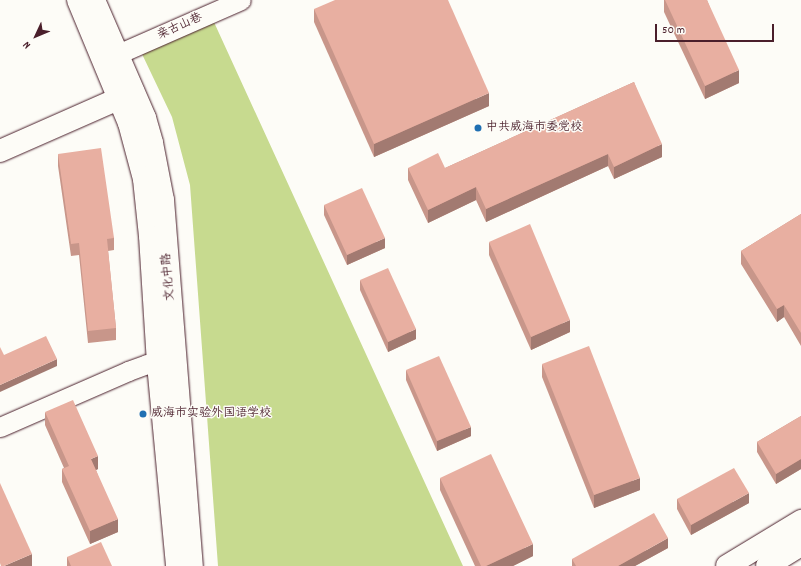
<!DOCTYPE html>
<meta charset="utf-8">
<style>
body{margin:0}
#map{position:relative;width:801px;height:566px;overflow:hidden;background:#fdfcf7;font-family:Dekko,"LXGW WenKai TC",sans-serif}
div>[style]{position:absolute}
.green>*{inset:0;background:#c7da8f}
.roads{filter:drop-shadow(0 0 1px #4a1f2b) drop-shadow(0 0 1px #4a1f2b)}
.street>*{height:19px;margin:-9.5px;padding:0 9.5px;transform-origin:9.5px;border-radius:9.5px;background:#fdfcf7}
.secondary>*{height:22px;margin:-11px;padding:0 11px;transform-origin:11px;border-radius:11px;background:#fdfcf7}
.primary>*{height:22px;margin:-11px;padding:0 11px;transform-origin:11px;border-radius:11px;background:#fdfcf7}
.wall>*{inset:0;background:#c8968a}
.shaded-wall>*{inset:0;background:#a27a71}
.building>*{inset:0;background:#e8afa1}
.dots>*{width:11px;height:11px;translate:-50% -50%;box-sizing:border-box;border:2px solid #fdfcf7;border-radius:50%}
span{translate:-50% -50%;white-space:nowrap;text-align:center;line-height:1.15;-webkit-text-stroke:3px #fdfcf7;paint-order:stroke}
.street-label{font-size:12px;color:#4a1f2b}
.poi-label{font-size:12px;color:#4a1f2b}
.left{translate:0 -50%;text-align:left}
.north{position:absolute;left:16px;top:16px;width:40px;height:40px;-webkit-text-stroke:3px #fdfcf7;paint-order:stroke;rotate:226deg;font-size:11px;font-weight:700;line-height:16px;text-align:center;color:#4a1f2b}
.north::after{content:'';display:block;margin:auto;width:14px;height:18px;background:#4a1f2b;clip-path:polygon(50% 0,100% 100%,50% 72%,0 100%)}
.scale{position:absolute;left:655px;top:24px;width:119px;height:18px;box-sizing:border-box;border:2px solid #4a1f2b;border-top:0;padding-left:5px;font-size:12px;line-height:14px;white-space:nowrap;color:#4a1f2b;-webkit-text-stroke:3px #fdfcf7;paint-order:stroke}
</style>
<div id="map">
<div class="green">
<i style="clip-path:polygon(213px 20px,463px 566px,218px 566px,190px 185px,172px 117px,142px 54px)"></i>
</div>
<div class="roads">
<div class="street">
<i style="left:118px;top:54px;width:134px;rotate:-23.7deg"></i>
<i style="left:0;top:427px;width:140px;rotate:-23.6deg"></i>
<i style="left:128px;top:371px;width:20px;rotate:-20deg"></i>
<i style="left:147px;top:364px;width:24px;rotate:-5deg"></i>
</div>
<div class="secondary">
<i style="left:0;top:151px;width:146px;rotate:-23.8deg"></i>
</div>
<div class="primary">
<i style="left:78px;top:0;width:133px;rotate:67.5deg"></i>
<i style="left:129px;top:123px;width:58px;rotate:75deg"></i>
<i style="left:144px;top:179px;width:57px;rotate:84deg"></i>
<i style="left:150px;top:236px;width:128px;rotate:86.4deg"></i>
<i style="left:158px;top:364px;width:203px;rotate:84.6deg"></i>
<i style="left:94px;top:0;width:129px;rotate:66.6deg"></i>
<i style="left:145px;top:118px;width:26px;rotate:74deg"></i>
<i style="left:152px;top:143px;width:58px;rotate:79.1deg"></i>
<i style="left:163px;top:200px;width:367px;rotate:85.5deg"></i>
<i style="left:727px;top:566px;width:87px;rotate:-31.3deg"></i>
<i style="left:767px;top:566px;width:40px;rotate:-32deg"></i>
</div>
</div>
<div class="wall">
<i style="clip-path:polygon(664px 0,707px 0,739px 83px,705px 99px,664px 12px)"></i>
<i style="clip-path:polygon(314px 9px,489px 106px,374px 157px,314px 22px)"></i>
<i style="clip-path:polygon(634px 82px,662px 157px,614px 179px,608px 166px,486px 222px,476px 200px,428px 223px,408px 180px,408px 168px,445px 168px)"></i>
<i style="clip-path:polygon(58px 154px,114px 238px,114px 250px,108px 251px,116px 328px,116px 340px,88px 343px,79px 255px,71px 256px,58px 166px)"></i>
<i style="clip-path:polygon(324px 205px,385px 248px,347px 265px,324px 215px)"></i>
<i style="clip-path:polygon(801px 214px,801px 346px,784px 317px,777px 322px,741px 264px,741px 251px)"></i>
<i style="clip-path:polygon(489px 242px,570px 332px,531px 350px,489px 255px)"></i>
<i style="clip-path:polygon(360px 280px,416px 339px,388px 352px,360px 290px)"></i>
<i style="clip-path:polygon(542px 364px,640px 490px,594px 508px,542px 377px)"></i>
<i style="clip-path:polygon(406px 370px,471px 436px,437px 451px,406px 380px)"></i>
<i style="clip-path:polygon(45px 412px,98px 469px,96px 470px,118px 532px,90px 544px,62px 482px,62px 469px,64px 468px,45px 425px)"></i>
<i style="clip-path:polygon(801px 416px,801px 469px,776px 484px,757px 452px,757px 442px)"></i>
<i style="clip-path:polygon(440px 478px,533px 556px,513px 566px,475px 566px,440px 490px)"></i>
<i style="clip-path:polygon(677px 499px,749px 503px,691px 535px,677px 509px)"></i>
<i style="clip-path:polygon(668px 548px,635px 566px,572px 566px,572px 559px)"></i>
<i style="clip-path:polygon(67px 557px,112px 566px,67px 566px)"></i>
</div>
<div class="shaded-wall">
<i style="clip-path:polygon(739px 70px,739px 83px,705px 99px,705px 86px)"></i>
<i style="clip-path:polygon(489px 93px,489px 106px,374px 157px,374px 144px)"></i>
<i style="clip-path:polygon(662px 144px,662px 157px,614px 179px,614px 167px)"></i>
<i style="clip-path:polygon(608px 154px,608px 166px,486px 222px,486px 209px)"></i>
<i style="clip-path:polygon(476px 187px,476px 200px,428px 223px,428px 210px)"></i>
<i style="clip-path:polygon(385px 238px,385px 248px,347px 265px,347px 255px)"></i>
<i style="clip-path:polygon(784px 305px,784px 317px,777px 322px,777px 309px)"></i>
<i style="clip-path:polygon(570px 320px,570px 332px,531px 350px,531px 337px)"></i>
<i style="clip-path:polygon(416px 329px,416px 339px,388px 352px,388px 342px)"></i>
<i style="clip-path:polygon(57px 359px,57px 366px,0 392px,0 385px)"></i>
<i style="clip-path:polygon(471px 427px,471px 436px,437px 451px,437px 441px)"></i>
<i style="clip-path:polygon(98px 456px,98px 469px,91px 472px,91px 459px)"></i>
<i style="clip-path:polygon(801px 459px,801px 469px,776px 484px,776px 474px)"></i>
<i style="clip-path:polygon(640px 478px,640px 490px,594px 508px,594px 495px)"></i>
<i style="clip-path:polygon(749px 493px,749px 503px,691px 535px,691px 525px)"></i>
<i style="clip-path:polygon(118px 519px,118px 532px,90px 544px,90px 531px)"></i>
<i style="clip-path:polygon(668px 538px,668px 548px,635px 566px,618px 566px)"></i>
<i style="clip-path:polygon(533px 544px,533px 556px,513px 566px,486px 566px)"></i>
<i style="clip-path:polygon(32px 554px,32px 566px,4px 566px)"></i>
</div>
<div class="building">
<i style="clip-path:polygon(335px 0,448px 0,489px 93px,374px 144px,314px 9px)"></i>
<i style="clip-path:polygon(665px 0,707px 0,739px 70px,705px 86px)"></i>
<i style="clip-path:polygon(634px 82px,662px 144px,614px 167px,608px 154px,486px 209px,476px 187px,428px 210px,408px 168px,438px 153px,445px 168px)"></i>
<i style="clip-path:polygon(101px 148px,114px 238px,107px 239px,116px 328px,88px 331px,79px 243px,71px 244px,58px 154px)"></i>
<i style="clip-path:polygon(362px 188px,385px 238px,347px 255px,324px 205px)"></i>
<i style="clip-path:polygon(801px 214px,801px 333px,784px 305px,777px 309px,741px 251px)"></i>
<i style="clip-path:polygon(530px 224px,570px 320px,531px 337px,489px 242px)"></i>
<i style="clip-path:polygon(388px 268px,416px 329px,388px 342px,360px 280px)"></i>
<i style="clip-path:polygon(46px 336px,57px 359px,0 385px,0 347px,4px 355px)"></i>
<i style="clip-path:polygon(589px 346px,640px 478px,594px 495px,542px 364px)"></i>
<i style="clip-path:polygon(439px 356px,471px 427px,437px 441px,406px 370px)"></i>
<i style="clip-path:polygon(73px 400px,98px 456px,91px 459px,118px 519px,90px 531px,62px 469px,69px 466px,45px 412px)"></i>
<i style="clip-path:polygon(801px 416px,801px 459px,776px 474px,757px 442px)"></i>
<i style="clip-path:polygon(491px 454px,533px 544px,486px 566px,481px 566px,440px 478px)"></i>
<i style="clip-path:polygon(734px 468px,749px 493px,691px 525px,677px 499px)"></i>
<i style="clip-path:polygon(0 483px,32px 554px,4px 566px,1px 566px,0 563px)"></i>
<i style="clip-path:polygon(654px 513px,668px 538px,618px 566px,576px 566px,572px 559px)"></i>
<i style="clip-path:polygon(101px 542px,112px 566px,71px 566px,67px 557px)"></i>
</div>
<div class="dots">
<i style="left:478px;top:128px;background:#1f6fb2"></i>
<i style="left:143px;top:414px;background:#1f6fb2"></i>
</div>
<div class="street-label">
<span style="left:180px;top:27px;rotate:-24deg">亲古山巷</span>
<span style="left:169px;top:277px;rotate:-95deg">文化中路</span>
</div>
<div class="poi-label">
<span class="left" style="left:486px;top:128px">中共威海市委党校</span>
<span class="left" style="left:151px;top:414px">威海市实验外国语学校</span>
</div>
<div class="north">N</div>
<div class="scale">50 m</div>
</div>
